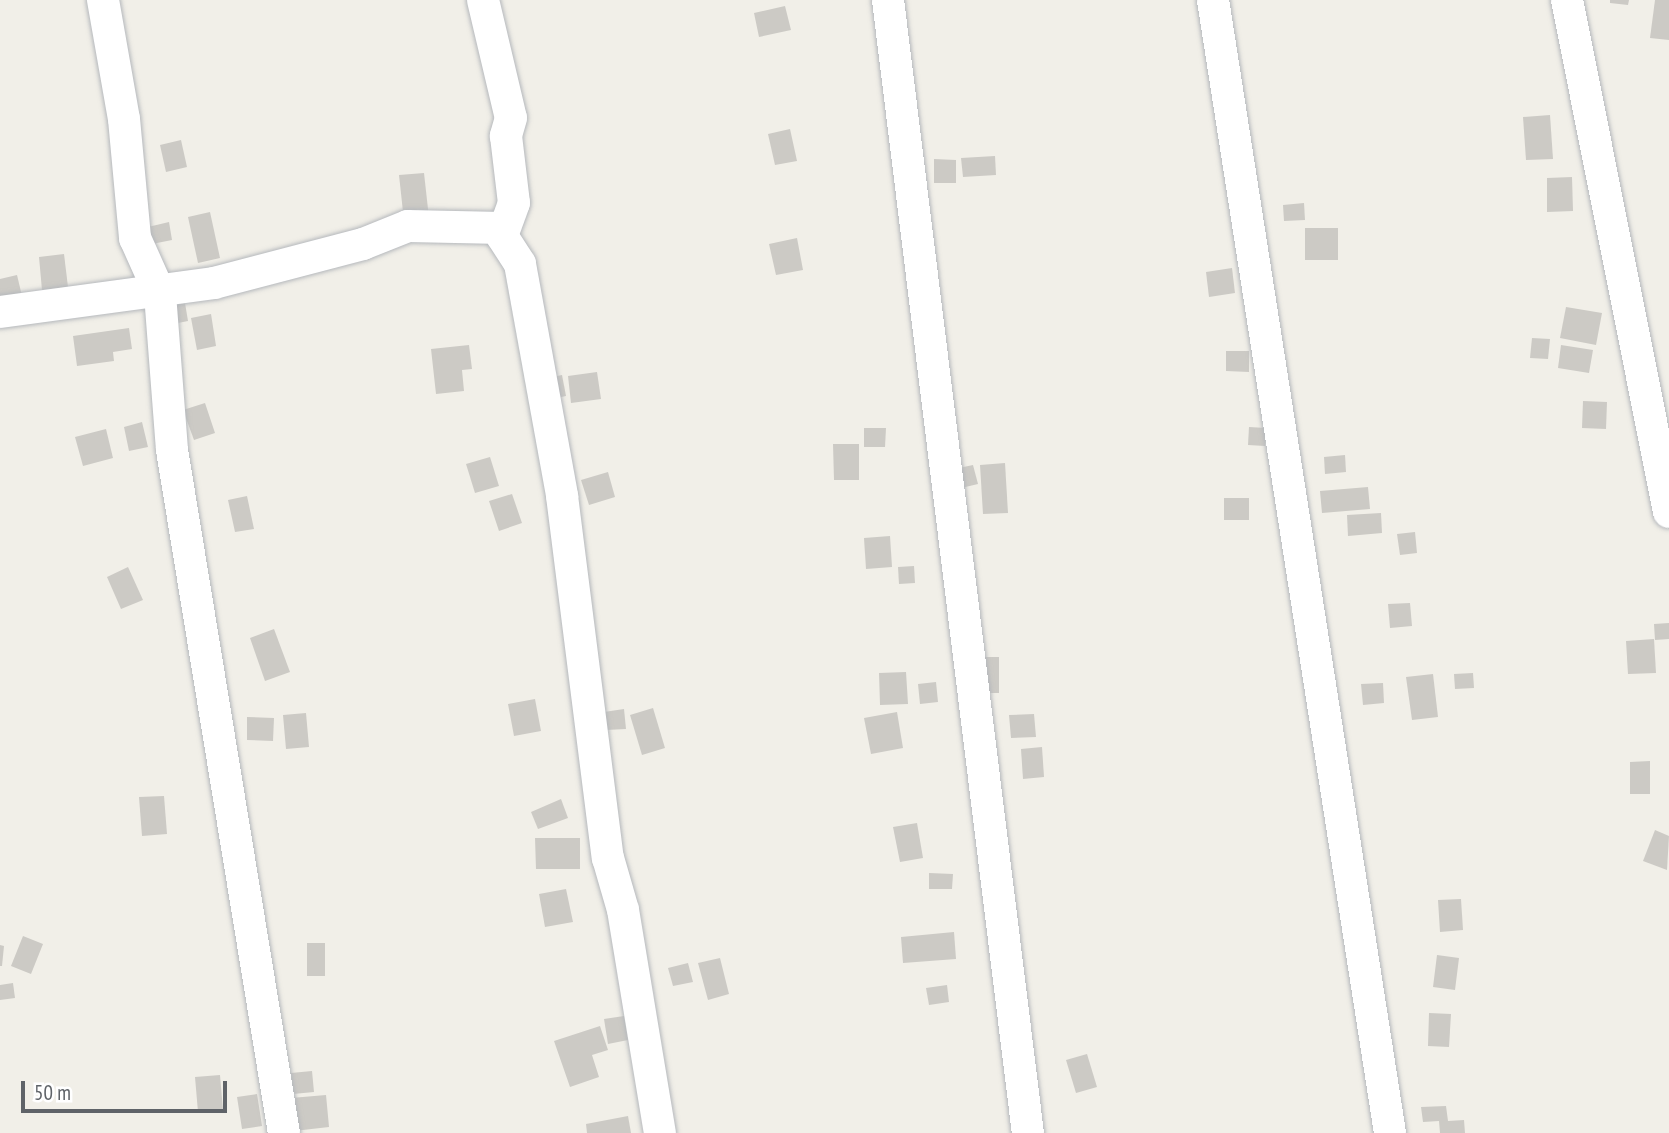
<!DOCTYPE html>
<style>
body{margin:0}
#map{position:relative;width:1669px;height:1133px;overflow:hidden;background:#f1efe8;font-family:"PT Sans Narrow",sans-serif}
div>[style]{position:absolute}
.building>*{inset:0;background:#cccac5}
.roads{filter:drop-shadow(0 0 2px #b5b8bc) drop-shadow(0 0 2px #b5b8bc)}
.minor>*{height:32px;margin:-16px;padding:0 16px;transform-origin:16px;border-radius:16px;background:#fff}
span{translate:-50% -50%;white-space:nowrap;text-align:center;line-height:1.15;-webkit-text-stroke:7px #fff;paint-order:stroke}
.scale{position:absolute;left:21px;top:1081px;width:206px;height:32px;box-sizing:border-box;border:4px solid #5f6368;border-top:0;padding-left:9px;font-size:21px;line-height:24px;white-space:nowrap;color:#5f6368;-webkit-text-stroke:5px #fff;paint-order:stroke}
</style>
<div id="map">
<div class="building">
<i style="clip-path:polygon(1610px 0,1629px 0,1628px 5px,1610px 3px)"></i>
<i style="clip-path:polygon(1655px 0,1669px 0,1669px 40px,1650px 38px)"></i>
<i style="clip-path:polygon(785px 6px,791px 30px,759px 37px,754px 13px)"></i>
<i style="clip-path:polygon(1550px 115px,1553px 159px,1526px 160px,1523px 117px)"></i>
<i style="clip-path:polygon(790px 129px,797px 161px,775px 165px,768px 134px)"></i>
<i style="clip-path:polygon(181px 140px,187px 167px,166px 172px,160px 145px)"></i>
<i style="clip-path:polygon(995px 156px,996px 175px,963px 177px,961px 158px)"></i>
<i style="clip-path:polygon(934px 159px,956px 160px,956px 183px,934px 183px)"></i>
<i style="clip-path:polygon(424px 173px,429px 218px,404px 221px,399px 175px)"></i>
<i style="clip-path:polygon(1572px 177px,1573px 211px,1547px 212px,1547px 178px)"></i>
<i style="clip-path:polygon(1304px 203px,1305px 220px,1284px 221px,1283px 205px)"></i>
<i style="clip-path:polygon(210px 212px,220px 258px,198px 263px,188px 217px)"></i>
<i style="clip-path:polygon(169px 222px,172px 240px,152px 244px,148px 227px)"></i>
<i style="clip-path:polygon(1305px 228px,1338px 228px,1338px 260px,1305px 260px)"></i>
<i style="clip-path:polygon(797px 238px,803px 270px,776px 275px,769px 244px)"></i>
<i style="clip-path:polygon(64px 254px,68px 287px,42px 290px,39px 257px)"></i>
<i style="clip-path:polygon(1232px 268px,1235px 293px,1209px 297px,1206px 272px)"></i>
<i style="clip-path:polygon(17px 275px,22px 296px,0 301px,0 279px)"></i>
<i style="clip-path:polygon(185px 303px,188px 321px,173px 324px,170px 306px)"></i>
<i style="clip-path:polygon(1566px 307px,1602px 313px,1596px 345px,1560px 338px)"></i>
<i style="clip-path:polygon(211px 314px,216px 346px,197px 350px,191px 318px)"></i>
<i style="clip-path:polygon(129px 328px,132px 349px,113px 352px,114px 361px,77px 366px,73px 336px)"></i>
<i style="clip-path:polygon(1532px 338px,1550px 339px,1548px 359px,1530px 358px)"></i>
<i style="clip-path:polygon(469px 345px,472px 369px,462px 370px,464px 391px,436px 394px,431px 349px)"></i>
<i style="clip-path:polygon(1561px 345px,1593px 350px,1589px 373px,1558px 368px)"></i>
<i style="clip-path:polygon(1226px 351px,1249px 351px,1249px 372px,1226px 371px)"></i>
<i style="clip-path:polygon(597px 372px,601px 399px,571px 403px,568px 376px)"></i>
<i style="clip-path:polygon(562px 375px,566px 396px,547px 400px,543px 379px)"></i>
<i style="clip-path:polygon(1583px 401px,1607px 402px,1606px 429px,1582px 428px)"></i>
<i style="clip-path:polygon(205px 403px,215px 433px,194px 440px,183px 410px)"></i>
<i style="clip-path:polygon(142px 422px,148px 447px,129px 451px,124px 427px)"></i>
<i style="clip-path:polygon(1249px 427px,1266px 428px,1265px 446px,1248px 445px)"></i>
<i style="clip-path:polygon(864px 428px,886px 428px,885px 447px,864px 447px)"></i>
<i style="clip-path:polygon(106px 429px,113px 458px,83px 466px,75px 437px)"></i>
<i style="clip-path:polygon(833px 444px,859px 444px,859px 480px,834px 480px)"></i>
<i style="clip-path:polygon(1345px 455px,1346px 472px,1325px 474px,1324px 457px)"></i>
<i style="clip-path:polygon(490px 457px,499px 486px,475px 493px,466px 464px)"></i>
<i style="clip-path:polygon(1005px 463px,1008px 513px,983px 514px,980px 465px)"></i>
<i style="clip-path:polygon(973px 465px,978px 484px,957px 489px,954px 469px)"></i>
<i style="clip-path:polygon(608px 472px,615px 497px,589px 505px,581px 480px)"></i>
<i style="clip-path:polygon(1368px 487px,1370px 509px,1322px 513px,1320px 491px)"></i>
<i style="clip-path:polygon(512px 494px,522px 523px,499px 531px,489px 501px)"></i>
<i style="clip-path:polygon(247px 496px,254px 529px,235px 532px,228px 500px)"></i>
<i style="clip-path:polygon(1224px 498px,1249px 498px,1249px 520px,1224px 520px)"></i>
<i style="clip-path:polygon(1381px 513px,1382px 533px,1348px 536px,1347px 515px)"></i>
<i style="clip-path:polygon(1415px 532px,1417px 553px,1400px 555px,1397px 534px)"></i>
<i style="clip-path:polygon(890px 536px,892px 567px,866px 569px,864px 538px)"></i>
<i style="clip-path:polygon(914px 566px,915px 583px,899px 584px,898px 567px)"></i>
<i style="clip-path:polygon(128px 567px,143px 600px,121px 609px,107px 577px)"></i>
<i style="clip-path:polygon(1410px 603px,1412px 626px,1390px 628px,1388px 604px)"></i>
<i style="clip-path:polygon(1669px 623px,1669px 639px,1655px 640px,1654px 624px)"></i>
<i style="clip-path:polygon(274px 629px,290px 672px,265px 681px,250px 638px)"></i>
<i style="clip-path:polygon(1654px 639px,1656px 673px,1628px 674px,1626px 641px)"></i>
<i style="clip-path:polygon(976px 657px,999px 657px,999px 693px,976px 693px)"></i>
<i style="clip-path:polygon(906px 672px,908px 704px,880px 705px,879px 673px)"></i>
<i style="clip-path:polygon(1473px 673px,1474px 688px,1455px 689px,1454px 674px)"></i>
<i style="clip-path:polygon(1433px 674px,1438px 717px,1412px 720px,1406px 677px)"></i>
<i style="clip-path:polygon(936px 682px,938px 702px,920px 704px,918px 684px)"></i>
<i style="clip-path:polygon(1383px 683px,1384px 703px,1363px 705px,1361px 684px)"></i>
<i style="clip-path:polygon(535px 699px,541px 731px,514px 736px,508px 704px)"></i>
<i style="clip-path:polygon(653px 708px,665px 748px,642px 755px,630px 715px)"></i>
<i style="clip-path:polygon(624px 709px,626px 729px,606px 730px,604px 712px)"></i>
<i style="clip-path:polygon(897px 712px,903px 748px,871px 754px,864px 718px)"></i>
<i style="clip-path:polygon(306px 713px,309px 747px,286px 749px,283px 715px)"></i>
<i style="clip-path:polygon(1034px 714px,1036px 737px,1011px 738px,1009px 715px)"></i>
<i style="clip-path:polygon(247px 717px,274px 718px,273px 741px,247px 740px)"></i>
<i style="clip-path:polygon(1042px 747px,1044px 777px,1023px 779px,1021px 749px)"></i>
<i style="clip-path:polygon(1650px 761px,1650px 794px,1630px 794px,1630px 762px)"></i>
<i style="clip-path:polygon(164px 796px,167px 834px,142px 836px,139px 797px)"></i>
<i style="clip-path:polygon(561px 799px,568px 818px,538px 829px,531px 812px)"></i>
<i style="clip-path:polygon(917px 823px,923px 858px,900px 862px,893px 827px)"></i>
<i style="clip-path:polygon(1655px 830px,1669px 836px,1667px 870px,1643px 861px)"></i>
<i style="clip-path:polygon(535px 838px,580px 838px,580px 869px,536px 869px)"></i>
<i style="clip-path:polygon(929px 873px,953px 874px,952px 889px,929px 889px)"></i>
<i style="clip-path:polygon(566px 889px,573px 922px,545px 927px,539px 894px)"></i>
<i style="clip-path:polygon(1461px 899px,1463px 930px,1440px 932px,1438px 900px)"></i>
<i style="clip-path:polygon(954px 932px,956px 959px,903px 963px,901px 937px)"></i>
<i style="clip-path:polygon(23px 936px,43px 944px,31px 974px,11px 966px)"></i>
<i style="clip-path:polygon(307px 943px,325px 943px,325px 976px,307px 976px)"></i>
<i style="clip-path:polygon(0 945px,4px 946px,2px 966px,0 966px)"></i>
<i style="clip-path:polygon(1437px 955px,1459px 958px,1455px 990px,1433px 987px)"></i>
<i style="clip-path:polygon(720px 958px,729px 994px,708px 1000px,698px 963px)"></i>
<i style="clip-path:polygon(688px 963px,693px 982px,673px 986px,668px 968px)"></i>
<i style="clip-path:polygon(13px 983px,15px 998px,0 1000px,0 985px)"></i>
<i style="clip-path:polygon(947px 985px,949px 1002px,929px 1005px,926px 988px)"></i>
<i style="clip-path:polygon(1429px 1013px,1451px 1014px,1449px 1047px,1428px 1046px)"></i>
<i style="clip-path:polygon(624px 1016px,628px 1040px,608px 1044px,604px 1019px)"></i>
<i style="clip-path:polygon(600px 1026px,608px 1050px,592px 1055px,599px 1077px,570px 1087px,554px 1041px)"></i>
<i style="clip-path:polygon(1087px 1054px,1097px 1087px,1076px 1093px,1066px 1060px)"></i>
<i style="clip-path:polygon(312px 1071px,314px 1092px,293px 1094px,291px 1073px)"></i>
<i style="clip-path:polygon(220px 1075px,223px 1110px,198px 1112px,195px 1077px)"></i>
<i style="clip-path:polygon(257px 1094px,262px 1126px,242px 1129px,237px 1097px)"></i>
<i style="clip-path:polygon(326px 1095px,329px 1127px,294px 1131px,291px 1098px)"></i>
<i style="clip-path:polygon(1446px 1106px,1448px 1121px,1464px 1120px,1465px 1133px,1440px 1133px,1439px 1121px,1423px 1122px,1421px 1107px)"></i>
<i style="clip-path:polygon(628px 1116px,631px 1133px,587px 1133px,586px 1124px)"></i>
</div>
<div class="roads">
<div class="minor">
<i style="left:103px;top:0;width:121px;rotate:80deg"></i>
<i style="left:124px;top:119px;width:120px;rotate:84.7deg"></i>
<i style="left:135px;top:238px;width:61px;rotate:65.9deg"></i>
<i style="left:160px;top:294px;width:156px;rotate:85.6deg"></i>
<i style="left:172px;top:450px;width:692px;rotate:80.69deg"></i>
<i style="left:483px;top:0;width:121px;rotate:76.7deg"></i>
<i style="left:511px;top:118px;width:19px;rotate:106deg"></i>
<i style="left:506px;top:136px;width:67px;rotate:83.2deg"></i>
<i style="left:514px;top:203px;width:35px;rotate:110deg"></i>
<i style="left:502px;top:236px;width:33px;rotate:57deg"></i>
<i style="left:520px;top:264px;width:236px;rotate:79.7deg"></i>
<i style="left:562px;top:496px;width:365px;rotate:82.8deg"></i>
<i style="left:608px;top:858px;width:54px;rotate:73.9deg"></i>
<i style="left:623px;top:910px;width:226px;rotate:80.6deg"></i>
<i style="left:888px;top:0;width:1142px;rotate:82.96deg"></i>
<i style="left:1213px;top:0;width:1147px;rotate:81.12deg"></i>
<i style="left:1567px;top:0;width:522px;rotate:78.73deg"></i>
<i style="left:0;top:312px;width:216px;rotate:-7.7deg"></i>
<i style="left:214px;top:283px;width:154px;rotate:-14.7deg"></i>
<i style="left:363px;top:244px;width:48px;rotate:-21.8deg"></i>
<i style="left:408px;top:226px;width:95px;rotate:1.2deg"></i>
</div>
</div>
<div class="scale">50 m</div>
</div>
